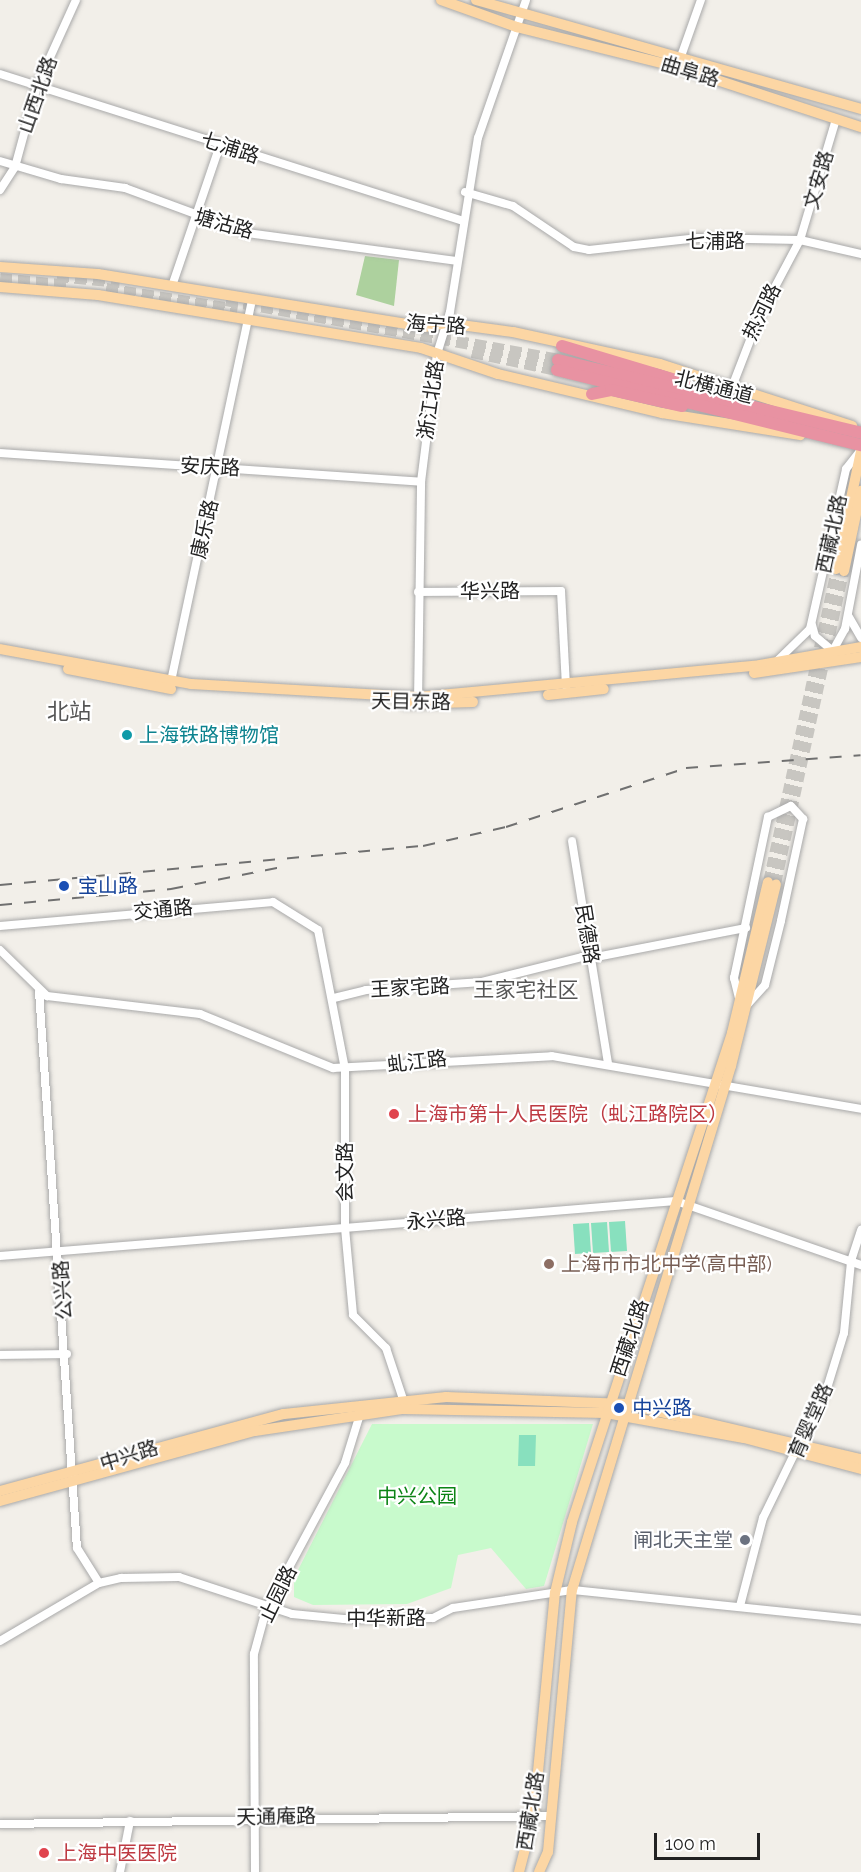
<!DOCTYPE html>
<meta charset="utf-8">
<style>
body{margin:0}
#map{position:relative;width:861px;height:1872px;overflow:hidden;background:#f2efe9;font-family:Raleway,"Noto Sans SC",sans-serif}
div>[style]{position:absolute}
.forest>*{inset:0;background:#add19e}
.park>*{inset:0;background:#c8facc}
.pitch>*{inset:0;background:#88e0be}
.major-tunnel>*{height:10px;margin-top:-5px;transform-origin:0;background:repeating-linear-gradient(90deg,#c8c6c1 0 10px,transparent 0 15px)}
.highway-tunnel>*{height:12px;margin-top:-6px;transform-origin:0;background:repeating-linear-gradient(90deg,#c8c6c1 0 12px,transparent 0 18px)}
.roads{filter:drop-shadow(0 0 2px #a9a9a9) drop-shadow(0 0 2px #a9a9a9)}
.minor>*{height:8px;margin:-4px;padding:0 4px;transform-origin:4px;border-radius:4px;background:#fff}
.major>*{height:10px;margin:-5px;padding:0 5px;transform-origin:5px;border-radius:5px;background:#fcd6a4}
.highway>*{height:12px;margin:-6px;padding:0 6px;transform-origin:6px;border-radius:6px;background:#e892a2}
.rail>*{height:2px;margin-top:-1px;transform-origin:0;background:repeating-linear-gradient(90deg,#707070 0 12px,transparent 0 24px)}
.dots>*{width:16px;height:16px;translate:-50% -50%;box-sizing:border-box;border:3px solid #fff;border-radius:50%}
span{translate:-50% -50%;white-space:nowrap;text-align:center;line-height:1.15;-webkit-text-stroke:4.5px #fff;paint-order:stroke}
.street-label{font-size:20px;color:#222}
.culture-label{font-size:20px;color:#0d838f}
.left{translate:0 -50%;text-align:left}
.transit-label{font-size:20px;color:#164399}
.health-label{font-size:20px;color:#be3a42}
.education-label{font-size:20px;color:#785e54}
.park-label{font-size:20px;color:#0c8416}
.worship-label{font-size:20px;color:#5b616d}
.right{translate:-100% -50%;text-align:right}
.neighbourhood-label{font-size:21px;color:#555}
.quarter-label{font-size:22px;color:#555}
.scale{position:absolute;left:654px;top:1833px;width:106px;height:27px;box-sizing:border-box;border:3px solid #222;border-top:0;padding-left:8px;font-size:18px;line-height:21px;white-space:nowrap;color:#222;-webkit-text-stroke:4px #fff;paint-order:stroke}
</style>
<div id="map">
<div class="forest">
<i style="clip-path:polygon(365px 256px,399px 260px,394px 306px,356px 295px)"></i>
</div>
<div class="park">
<i style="clip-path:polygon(372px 1424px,593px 1424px,544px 1586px,526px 1589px,491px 1548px,458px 1555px,451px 1588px,407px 1604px,313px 1605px,294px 1597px,294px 1578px)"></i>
</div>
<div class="pitch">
<i style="clip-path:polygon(625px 1221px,627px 1251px,611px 1252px,609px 1222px)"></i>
<i style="clip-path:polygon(607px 1222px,609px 1252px,593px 1253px,591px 1223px)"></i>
<i style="clip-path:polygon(589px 1223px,591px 1253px,575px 1254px,573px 1224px)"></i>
<i style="clip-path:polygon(519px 1435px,536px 1435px,535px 1466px,518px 1466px)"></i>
</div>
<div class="major-tunnel">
<i style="left:768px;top:882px;width:320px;rotate:-77.7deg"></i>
<i style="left:776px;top:884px;width:320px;rotate:-77.7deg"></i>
</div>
<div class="highway-tunnel">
<i style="left:57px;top:276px;width:63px;rotate:5.4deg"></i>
<i style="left:0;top:279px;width:71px;rotate:5.6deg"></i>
<i style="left:106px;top:289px;width:133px;rotate:9.1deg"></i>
<i style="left:226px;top:300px;width:337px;rotate:10.2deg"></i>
<i style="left:472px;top:352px;width:87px;rotate:12deg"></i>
</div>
<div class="roads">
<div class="minor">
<i style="left:679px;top:62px;width:66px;rotate:-70.5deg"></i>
<i style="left:0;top:74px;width:484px;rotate:17.6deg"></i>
<i style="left:0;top:161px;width:64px;rotate:16.4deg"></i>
<i style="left:61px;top:179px;width:65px;rotate:8deg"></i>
<i style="left:125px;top:188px;width:130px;rotate:20.2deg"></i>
<i style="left:247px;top:233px;width:211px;rotate:7.6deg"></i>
<i style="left:0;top:190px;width:27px;rotate:-57deg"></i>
<i style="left:15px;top:167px;width:84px;rotate:-74.8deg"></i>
<i style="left:37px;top:86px;width:94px;rotate:-65.6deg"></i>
<i style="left:465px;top:192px;width:50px;rotate:16.3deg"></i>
<i style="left:513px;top:206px;width:73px;rotate:33.9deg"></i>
<i style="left:574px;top:247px;width:15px;rotate:11deg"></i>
<i style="left:589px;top:250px;width:110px;rotate:-6.3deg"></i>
<i style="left:698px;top:238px;width:102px;rotate:1.1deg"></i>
<i style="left:800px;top:240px;width:63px;rotate:12.9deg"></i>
<i style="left:172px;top:286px;width:149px;rotate:-71.2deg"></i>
<i style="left:732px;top:387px;width:75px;rotate:-68.9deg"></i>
<i style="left:759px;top:317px;width:87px;rotate:-62deg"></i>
<i style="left:800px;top:240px;width:126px;rotate:-73.4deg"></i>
<i style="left:0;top:453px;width:422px;rotate:3.9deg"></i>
<i style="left:418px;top:592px;width:143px;rotate:-0.4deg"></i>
<i style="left:561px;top:591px;width:95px;rotate:87deg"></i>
<i style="left:849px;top:617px;width:24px;rotate:60deg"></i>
<i style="left:812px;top:625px;width:11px;rotate:75deg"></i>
<i style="left:815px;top:636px;width:26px;rotate:40deg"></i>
<i style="left:831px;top:654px;width:29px;rotate:-61deg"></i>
<i style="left:845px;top:629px;width:86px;rotate:-79.2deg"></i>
<i style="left:778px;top:660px;width:45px;rotate:-44.1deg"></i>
<i style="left:810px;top:629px;width:164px;rotate:-77.3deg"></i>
<i style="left:846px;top:469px;width:24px;rotate:-52deg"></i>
<i style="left:170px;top:686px;width:396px;rotate:-78deg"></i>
<i style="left:418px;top:703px;width:221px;rotate:-89.2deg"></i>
<i style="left:421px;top:482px;width:129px;rotate:-82.9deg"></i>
<i style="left:437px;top:354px;width:44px;rotate:-72.8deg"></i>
<i style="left:450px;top:312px;width:176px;rotate:-80.9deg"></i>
<i style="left:478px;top:138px;width:146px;rotate:-70.8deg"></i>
<i style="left:572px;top:841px;width:225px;rotate:80.8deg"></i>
<i style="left:0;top:926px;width:274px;rotate:-5deg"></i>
<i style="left:273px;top:902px;width:53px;rotate:31.9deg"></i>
<i style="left:318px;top:930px;width:142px;rotate:79deg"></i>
<i style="left:345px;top:1069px;width:159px;rotate:90deg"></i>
<i style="left:345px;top:1228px;width:87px;rotate:84.7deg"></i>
<i style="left:353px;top:1315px;width:47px;rotate:45deg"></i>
<i style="left:386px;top:1348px;width:54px;rotate:71.6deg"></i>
<i style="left:0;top:950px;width:66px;rotate:44.4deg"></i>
<i style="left:47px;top:996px;width:154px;rotate:6.7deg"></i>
<i style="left:200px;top:1014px;width:144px;rotate:22.1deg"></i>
<i style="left:333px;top:1068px;width:219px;rotate:-3.1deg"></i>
<i style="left:552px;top:1056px;width:314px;rotate:9.7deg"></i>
<i style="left:591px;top:958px;width:158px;rotate:-11deg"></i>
<i style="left:39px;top:991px;width:558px;rotate:86.1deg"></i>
<i style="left:77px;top:1548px;width:41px;rotate:57.8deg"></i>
<i style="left:334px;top:998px;width:33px;rotate:-14deg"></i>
<i style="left:366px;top:990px;width:116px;rotate:-3.9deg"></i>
<i style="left:482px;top:982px;width:111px;rotate:-14deg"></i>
<i style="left:739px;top:998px;width:21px;rotate:-104deg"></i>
<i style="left:734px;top:978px;width:165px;rotate:-78.1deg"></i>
<i style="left:768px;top:817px;width:25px;rotate:-26deg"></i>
<i style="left:791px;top:806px;width:18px;rotate:47deg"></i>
<i style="left:803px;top:819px;width:104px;rotate:102.2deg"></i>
<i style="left:781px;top:921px;width:66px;rotate:104deg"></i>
<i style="left:765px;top:985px;width:27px;rotate:132deg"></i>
<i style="left:0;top:1256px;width:678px;rotate:-4.65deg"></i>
<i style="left:676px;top:1201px;width:196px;rotate:19.1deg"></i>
<i style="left:0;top:1355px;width:67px;rotate:-0.9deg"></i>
<i style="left:740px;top:1606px;width:91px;rotate:-75.4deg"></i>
<i style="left:763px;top:1518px;width:148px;rotate:-64deg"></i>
<i style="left:828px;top:1385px;width:54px;rotate:-72.9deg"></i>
<i style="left:844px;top:1333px;width:72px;rotate:-84.4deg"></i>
<i style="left:851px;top:1261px;width:33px;rotate:-72deg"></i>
<i style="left:0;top:1641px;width:115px;rotate:-30.4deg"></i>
<i style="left:99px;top:1583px;width:23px;rotate:-13deg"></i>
<i style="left:121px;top:1578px;width:58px;rotate:-1deg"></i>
<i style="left:179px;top:1577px;width:119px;rotate:18.1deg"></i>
<i style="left:292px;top:1614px;width:52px;rotate:5.5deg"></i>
<i style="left:344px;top:1619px;width:89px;rotate:-0.6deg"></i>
<i style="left:433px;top:1618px;width:22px;rotate:-27deg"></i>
<i style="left:453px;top:1608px;width:120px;rotate:-8.6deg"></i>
<i style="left:572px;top:1590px;width:291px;rotate:5.9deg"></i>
<i style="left:0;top:1824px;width:551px;rotate:-0.83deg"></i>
<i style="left:120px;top:1872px;width:52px;rotate:-78.9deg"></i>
<i style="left:255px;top:1872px;width:218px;rotate:-90.3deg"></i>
<i style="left:254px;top:1654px;width:46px;rotate:-74.7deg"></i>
<i style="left:266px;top:1610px;width:167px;rotate:-61.7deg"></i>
<i style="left:345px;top:1463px;width:54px;rotate:-72.9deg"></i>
</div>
<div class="major">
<i style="left:441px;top:0;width:81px;rotate:19.6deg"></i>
<i style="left:517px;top:27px;width:165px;rotate:14deg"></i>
<i style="left:677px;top:67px;width:194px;rotate:18.1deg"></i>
<i style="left:476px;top:0;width:400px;rotate:15.8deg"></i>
<i style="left:0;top:267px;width:98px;rotate:4.1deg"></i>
<i style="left:98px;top:274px;width:330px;rotate:9.2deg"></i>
<i style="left:424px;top:327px;width:22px;rotate:-10deg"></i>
<i style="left:446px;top:323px;width:68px;rotate:7.7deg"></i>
<i style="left:513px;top:332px;width:150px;rotate:12.3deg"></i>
<i style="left:660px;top:364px;width:202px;rotate:17.9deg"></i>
<i style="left:0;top:287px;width:98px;rotate:4.7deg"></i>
<i style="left:98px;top:295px;width:327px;rotate:9.3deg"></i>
<i style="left:421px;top:348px;width:81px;rotate:18.7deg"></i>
<i style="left:498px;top:374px;width:169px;rotate:13.4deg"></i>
<i style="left:662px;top:413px;width:140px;rotate:9.1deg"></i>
<i style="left:836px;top:569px;width:121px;rotate:-78deg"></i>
<i style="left:844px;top:571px;width:82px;rotate:-78deg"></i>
<i style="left:0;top:649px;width:194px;rotate:10.4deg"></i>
<i style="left:191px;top:684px;width:227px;rotate:3.3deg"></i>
<i style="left:418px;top:697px;width:343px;rotate:-5.3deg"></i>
<i style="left:760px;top:665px;width:103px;rotate:-10.1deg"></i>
<i style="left:68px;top:669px;width:105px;rotate:11deg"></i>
<i style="left:754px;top:673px;width:108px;rotate:-8.5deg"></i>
<i style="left:548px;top:695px;width:56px;rotate:-6.1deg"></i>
<i style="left:405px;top:704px;width:68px;rotate:-1.7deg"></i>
<i style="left:0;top:1491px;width:294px;rotate:-15.2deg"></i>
<i style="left:284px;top:1414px;width:163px;rotate:-6deg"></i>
<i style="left:446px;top:1397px;width:180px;rotate:2.2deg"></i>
<i style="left:626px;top:1404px;width:241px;rotate:13.2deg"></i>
<i style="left:0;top:1501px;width:264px;rotate:-15.4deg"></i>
<i style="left:255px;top:1431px;width:150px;rotate:-8.5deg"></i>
<i style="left:403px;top:1409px;width:203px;rotate:1.1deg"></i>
<i style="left:606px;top:1413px;width:140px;rotate:10.3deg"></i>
<i style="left:744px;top:1438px;width:121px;rotate:14.8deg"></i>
<i style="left:519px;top:1872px;width:60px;rotate:-75.5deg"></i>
<i style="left:534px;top:1814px;width:222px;rotate:-84.6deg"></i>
<i style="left:555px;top:1593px;width:73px;rotate:-76.5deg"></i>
<i style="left:572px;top:1522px;width:515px;rotate:-71.88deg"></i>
<i style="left:732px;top:1033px;width:155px;rotate:-76.6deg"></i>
<i style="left:539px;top:1872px;width:22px;rotate:-66deg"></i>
<i style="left:548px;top:1852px;width:263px;rotate:-84.8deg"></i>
<i style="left:572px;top:1590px;width:548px;rotate:-73.12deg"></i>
<i style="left:731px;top:1066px;width:187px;rotate:-76.1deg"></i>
</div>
<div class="highway">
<i style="left:562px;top:346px;width:128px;rotate:16.7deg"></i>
<i style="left:558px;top:360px;width:312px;rotate:13.5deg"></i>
<i style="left:557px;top:370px;width:313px;rotate:13.9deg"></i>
<i style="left:592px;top:394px;width:19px;rotate:-12deg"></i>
<i style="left:611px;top:390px;width:73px;rotate:12.7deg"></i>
</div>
</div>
<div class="rail">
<i style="left:0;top:885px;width:425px;rotate:-5.3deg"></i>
<i style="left:423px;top:846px;width:85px;rotate:-12.9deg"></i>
<i style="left:506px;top:827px;width:189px;rotate:-18.1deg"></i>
<i style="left:686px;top:768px;width:175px;rotate:-4.2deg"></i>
<i style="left:0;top:905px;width:172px;rotate:-5.3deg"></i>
<i style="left:171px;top:889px;width:113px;rotate:-11.2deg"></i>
</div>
<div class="dots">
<i style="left:127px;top:735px;background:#0f9aa8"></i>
<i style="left:64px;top:886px;background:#1a4fb4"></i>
<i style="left:394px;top:1114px;background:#e0444e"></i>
<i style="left:549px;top:1264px;background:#8d6e63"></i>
<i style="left:619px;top:1408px;background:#1a4fb4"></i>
<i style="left:745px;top:1540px;background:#6b7280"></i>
<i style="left:44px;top:1853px;background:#e0444e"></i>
</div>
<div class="street-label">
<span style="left:690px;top:72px;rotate:17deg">曲阜路</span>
<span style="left:38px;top:95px;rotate:-71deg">山西北路</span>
<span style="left:230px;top:148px;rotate:18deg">七浦路</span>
<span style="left:819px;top:180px;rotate:-74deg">文安路</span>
<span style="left:224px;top:224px;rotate:16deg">塘沽路</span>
<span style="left:715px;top:241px">七浦路</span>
<span style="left:762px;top:312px;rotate:-64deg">热河路</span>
<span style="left:436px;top:325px;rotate:4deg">海宁路</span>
<span style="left:714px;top:387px;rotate:14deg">北横通道</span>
<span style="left:431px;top:400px;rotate:-82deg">浙江北路</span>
<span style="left:210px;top:467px;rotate:3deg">安庆路</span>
<span style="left:205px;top:529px;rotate:-77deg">康乐路</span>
<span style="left:832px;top:534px;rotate:-78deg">西藏北路</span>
<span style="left:490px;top:591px">华兴路</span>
<span style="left:411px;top:702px;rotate:1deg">天目东路</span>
<span style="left:163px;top:910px;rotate:-5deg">交通路</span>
<span style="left:587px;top:934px;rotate:81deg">民德路</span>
<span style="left:410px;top:988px;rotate:-3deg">王家宅路</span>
<span style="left:417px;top:1062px;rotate:-7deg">虬江路</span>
<span style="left:345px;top:1172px;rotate:-90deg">会文路</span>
<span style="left:436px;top:1220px;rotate:-5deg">永兴路</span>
<span style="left:63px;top:1290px;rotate:-94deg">公兴路</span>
<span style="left:630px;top:1338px;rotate:-72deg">西藏北路</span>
<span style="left:811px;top:1421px;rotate:-66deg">育婴堂路</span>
<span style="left:129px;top:1456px;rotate:-17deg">中兴路</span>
<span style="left:278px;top:1594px;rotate:-64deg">止园路</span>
<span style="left:386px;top:1618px">中华新路</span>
<span style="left:531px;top:1811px;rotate:-81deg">西藏北路</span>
<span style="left:276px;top:1817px;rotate:-1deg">天通庵路</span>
</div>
<div class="culture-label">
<span class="left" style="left:139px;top:735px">上海铁路博物馆</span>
</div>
<div class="transit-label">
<span class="left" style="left:78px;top:886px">宝山路</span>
<span class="left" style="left:632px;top:1408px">中兴路</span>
</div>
<div class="health-label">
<span class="left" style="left:408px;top:1114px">上海市第十人民医院（虬江路院区）</span>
<span class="left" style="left:57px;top:1853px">上海中医医院</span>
</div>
<div class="education-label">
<span class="left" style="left:561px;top:1264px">上海市市北中学(高中部)</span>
</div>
<div class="park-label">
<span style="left:417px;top:1496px">中兴公园</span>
</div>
<div class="worship-label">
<span class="right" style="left:733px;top:1540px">闸北天主堂</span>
</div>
<div class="neighbourhood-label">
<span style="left:526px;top:990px">王家宅社区</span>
</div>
<div class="quarter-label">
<span style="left:69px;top:712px">北站</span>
</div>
<div class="scale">100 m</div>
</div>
